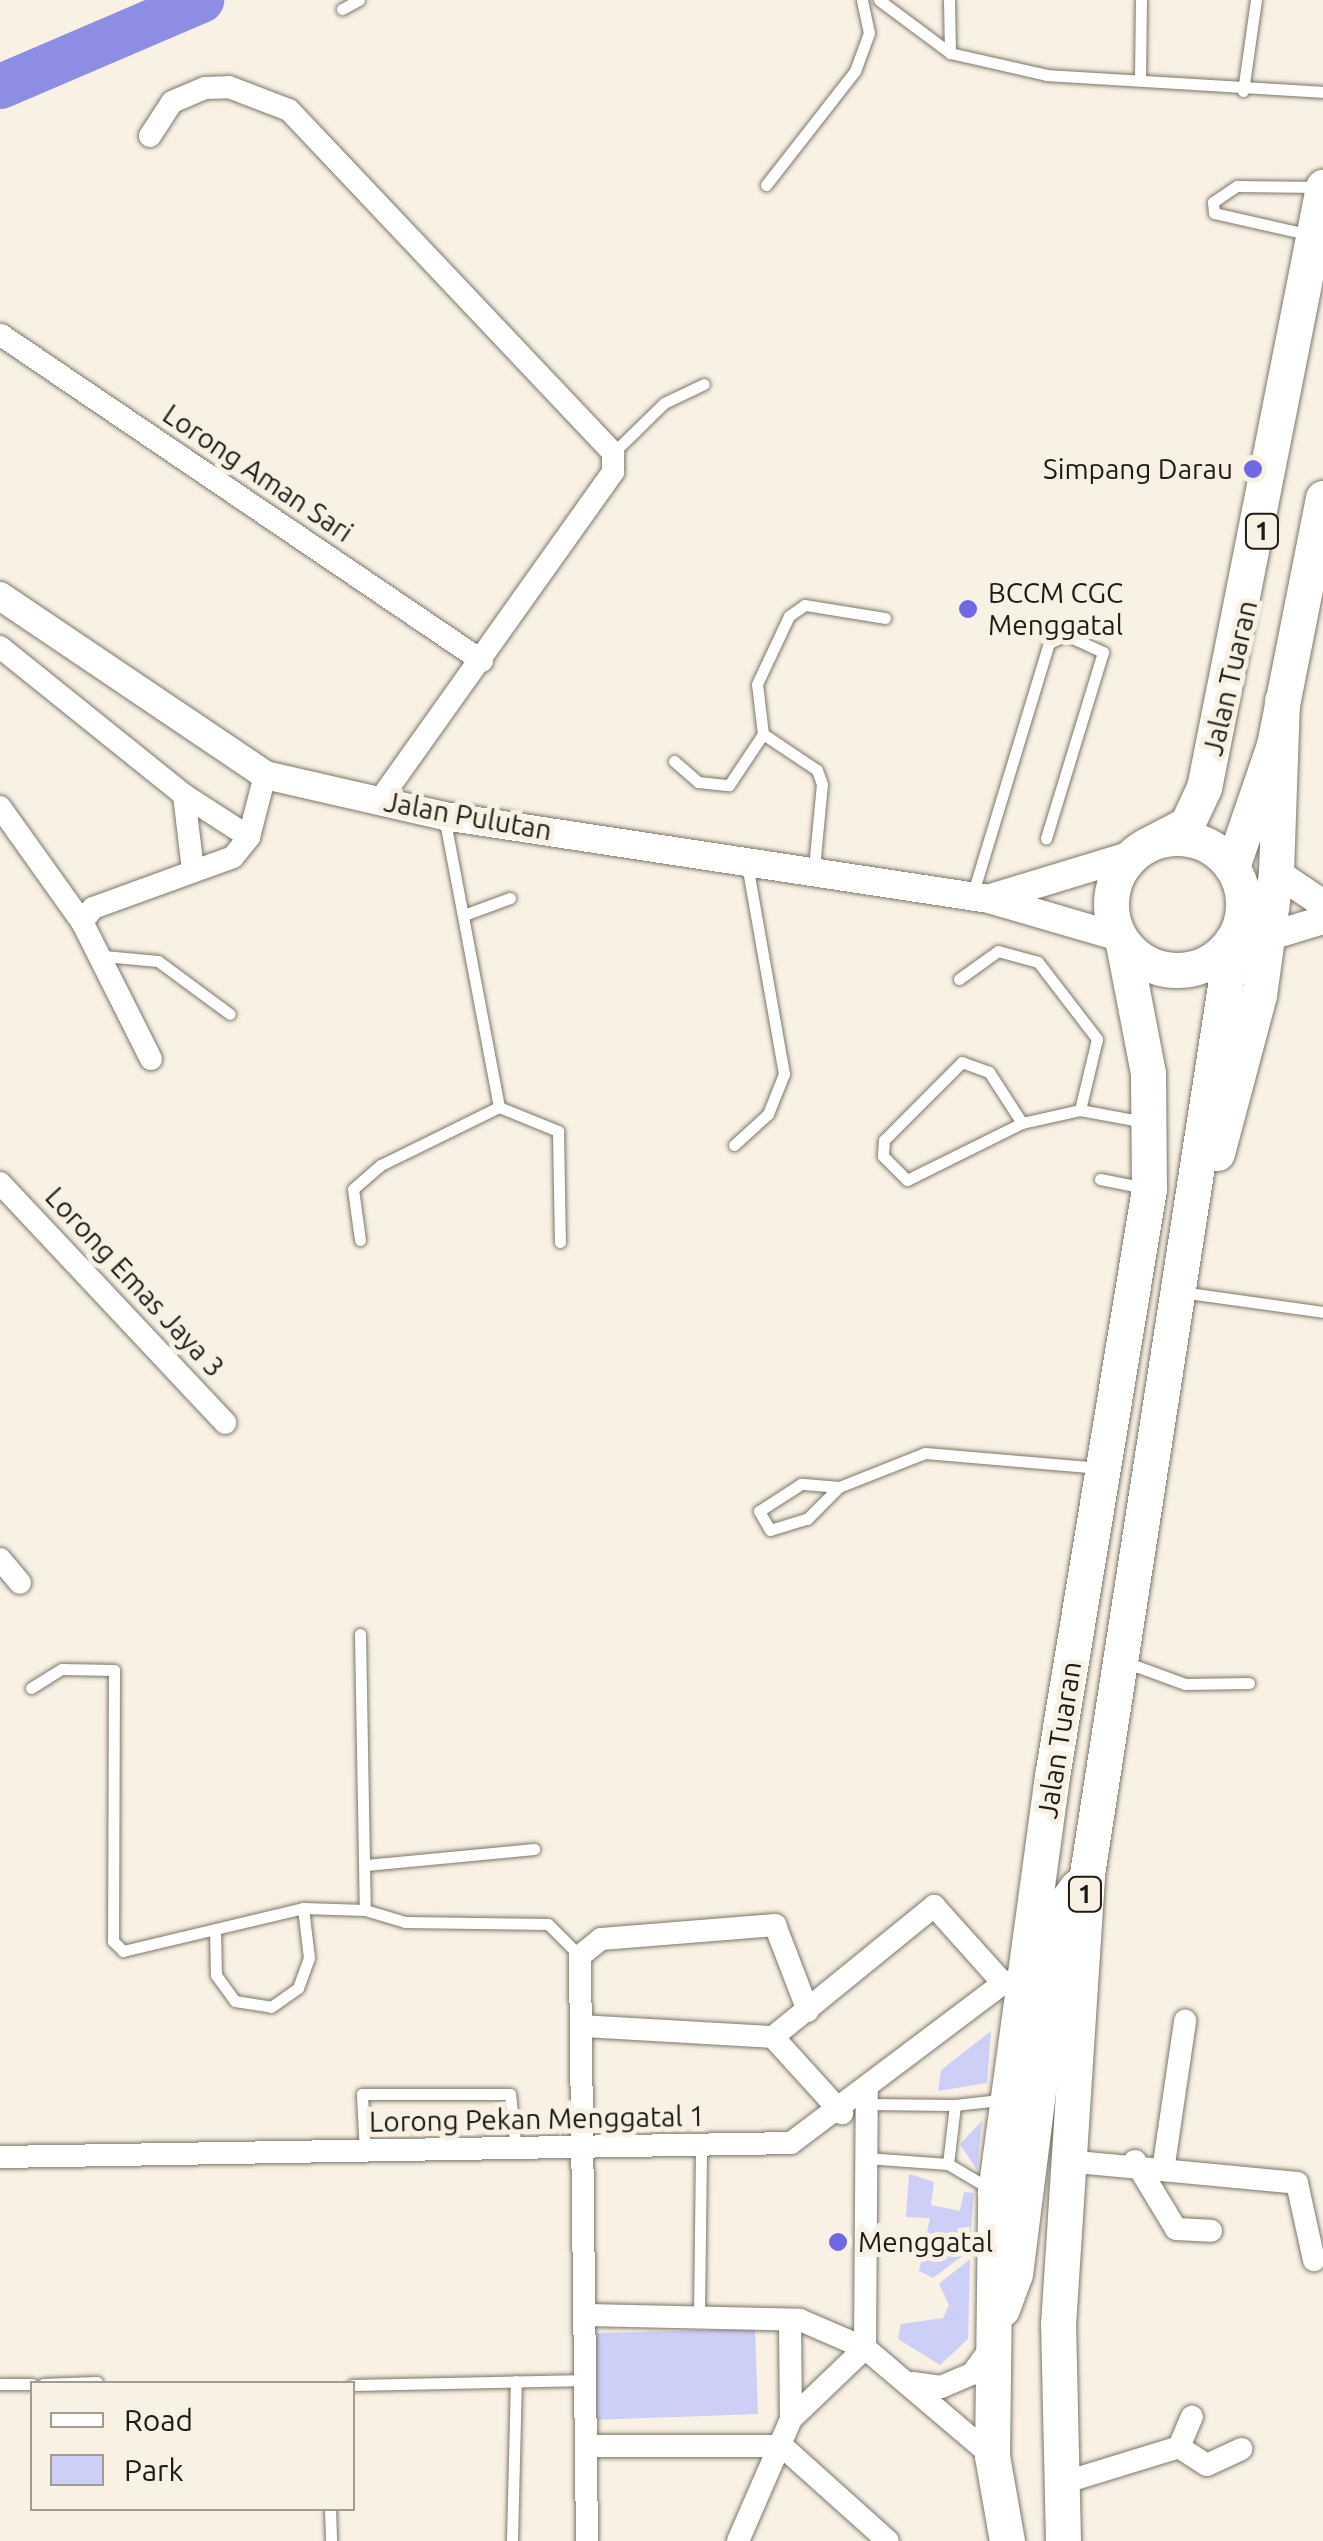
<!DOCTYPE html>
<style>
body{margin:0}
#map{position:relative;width:1323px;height:2541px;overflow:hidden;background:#f8f1e4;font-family:Ubuntu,sans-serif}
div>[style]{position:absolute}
.green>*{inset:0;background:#cdcff7}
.river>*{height:45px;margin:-22.5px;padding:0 22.5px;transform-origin:22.5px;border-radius:22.5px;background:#8d8de3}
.roads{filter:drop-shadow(0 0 2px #7c766a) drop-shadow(0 0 2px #7c766a)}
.service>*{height:11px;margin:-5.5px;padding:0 5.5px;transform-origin:5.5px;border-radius:5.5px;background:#fff}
.minor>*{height:22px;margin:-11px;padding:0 11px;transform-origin:11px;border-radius:11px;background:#fff}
.tertiary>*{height:28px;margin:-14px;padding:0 14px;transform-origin:14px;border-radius:14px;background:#fff}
.primary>*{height:35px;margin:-17.5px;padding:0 17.5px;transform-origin:17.5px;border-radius:17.5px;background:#fff}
.primary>.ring{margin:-17.5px;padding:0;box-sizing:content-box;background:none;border:35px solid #fff;border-radius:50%}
.dots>*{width:28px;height:28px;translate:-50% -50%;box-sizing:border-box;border:5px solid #f8f1e4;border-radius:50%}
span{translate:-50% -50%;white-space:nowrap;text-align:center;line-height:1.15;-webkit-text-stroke:10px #f8f1e4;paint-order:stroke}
.shield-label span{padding:2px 8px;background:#f8f1e4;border:2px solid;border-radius:8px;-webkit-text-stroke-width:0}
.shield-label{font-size:25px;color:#1e1b17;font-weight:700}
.poi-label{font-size:28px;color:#1e1b17}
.right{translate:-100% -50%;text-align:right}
.left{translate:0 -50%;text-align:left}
.street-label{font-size:28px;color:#1e1b17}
.legend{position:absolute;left:30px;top:2381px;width:325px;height:130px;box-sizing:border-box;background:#f8f1e4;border:2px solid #a19b92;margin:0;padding:12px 18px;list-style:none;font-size:30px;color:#1e1b17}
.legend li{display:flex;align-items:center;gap:20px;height:50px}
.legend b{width:50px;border:2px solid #a19b92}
</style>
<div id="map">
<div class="green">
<i style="clip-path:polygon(991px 2031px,987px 2083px,938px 2091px,941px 2070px)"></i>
<i style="clip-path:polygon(982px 2121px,977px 2170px,960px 2144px)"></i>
<i style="clip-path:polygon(909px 2174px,934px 2182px,931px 2205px,960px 2211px,964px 2192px,974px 2193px,969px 2251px,933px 2278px,919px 2271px,930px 2218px,906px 2217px)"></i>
<i style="clip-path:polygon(970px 2259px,968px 2339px,940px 2365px,898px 2339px,901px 2324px,943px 2318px,949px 2305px,939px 2284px)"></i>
<i style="clip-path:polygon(755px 2329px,758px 2414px,591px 2420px,589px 2340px,598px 2333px)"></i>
</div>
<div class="river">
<i style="left:0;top:86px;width:219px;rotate:-23.2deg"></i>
</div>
<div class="roads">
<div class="service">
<i style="left:879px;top:0;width:89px;rotate:36.7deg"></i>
<i style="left:950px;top:53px;width:99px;rotate:12.8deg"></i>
<i style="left:1047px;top:75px;width:277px;rotate:3.5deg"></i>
<i style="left:949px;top:0;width:53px;rotate:88.9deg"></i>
<i style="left:342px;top:9px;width:19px;rotate:-28deg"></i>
<i style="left:1140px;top:80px;width:80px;rotate:-89.3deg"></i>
<i style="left:1243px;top:91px;width:92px;rotate:-81.9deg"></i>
<i style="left:766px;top:185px;width:145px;rotate:-52deg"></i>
<i style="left:855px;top:71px;width:40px;rotate:-69.8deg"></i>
<i style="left:869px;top:33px;width:34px;rotate:-102deg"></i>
<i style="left:1311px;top:235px;width:99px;rotate:-167.2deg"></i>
<i style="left:1214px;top:213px;width:11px;rotate:-95deg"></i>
<i style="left:1213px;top:202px;width:29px;rotate:-34deg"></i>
<i style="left:1237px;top:186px;width:82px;rotate:0.7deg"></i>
<i style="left:613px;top:453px;width:71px;rotate:-44.4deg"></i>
<i style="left:664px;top:403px;width:44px;rotate:-25.4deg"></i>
<i style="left:674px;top:761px;width:32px;rotate:41deg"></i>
<i style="left:698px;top:782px;width:31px;rotate:6deg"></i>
<i style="left:729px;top:785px;width:61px;rotate:-56.3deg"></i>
<i style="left:444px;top:816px;width:296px;rotate:79.3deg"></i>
<i style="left:499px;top:1107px;width:64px;rotate:22.1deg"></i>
<i style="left:558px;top:1131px;width:111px;rotate:89deg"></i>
<i style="left:814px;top:868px;width:84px;rotate:-84.6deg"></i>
<i style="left:822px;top:784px;width:15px;rotate:-110deg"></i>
<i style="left:817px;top:770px;width:65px;rotate:-146.3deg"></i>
<i style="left:763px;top:734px;width:50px;rotate:-96.8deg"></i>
<i style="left:757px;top:684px;width:75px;rotate:-64.8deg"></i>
<i style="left:789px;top:616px;width:19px;rotate:-35deg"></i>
<i style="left:805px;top:605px;width:81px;rotate:9.2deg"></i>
<i style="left:972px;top:896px;width:264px;rotate:-73.1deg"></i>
<i style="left:1049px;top:643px;width:19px;rotate:-25deg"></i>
<i style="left:1066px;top:635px;width:41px;rotate:24.7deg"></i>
<i style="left:1103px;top:652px;width:195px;rotate:107deg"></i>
<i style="left:464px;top:915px;width:49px;rotate:-20.3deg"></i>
<i style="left:104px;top:956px;width:54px;rotate:5.3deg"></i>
<i style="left:158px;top:961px;width:89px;rotate:36.4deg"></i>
<i style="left:959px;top:979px;width:48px;rotate:-35.7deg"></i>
<i style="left:998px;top:951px;width:41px;rotate:15.4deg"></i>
<i style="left:1038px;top:962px;width:97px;rotate:52.5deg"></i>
<i style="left:1097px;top:1039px;width:73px;rotate:103.5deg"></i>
<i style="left:1022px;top:1123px;width:61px;rotate:-122.9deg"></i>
<i style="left:989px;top:1072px;width:29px;rotate:-160deg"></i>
<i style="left:962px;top:1062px;width:110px;rotate:135deg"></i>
<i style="left:884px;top:1140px;width:16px;rotate:94deg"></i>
<i style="left:883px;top:1156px;width:34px;rotate:45deg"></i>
<i style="left:907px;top:1180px;width:128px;rotate:-26.4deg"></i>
<i style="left:1022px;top:1123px;width:59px;rotate:-12.6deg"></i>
<i style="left:1080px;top:1110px;width:65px;rotate:10.6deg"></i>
<i style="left:734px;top:1145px;width:46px;rotate:-42.4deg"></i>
<i style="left:768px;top:1114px;width:43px;rotate:-68.2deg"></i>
<i style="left:784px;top:1074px;width:212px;rotate:-100deg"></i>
<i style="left:1100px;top:1179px;width:46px;rotate:11.3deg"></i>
<i style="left:360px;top:1240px;width:51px;rotate:-97.8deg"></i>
<i style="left:353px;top:1189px;width:37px;rotate:-41deg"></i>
<i style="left:381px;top:1165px;width:131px;rotate:-26.2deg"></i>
<i style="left:1181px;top:1292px;width:143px;rotate:8deg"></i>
<i style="left:839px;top:1487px;width:38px;rotate:-175deg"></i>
<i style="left:801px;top:1484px;width:50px;rotate:147.3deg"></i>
<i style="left:759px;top:1511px;width:22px;rotate:60deg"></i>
<i style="left:770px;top:1530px;width:39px;rotate:-17deg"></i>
<i style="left:807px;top:1519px;width:45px;rotate:-45deg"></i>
<i style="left:839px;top:1487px;width:92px;rotate:-21.6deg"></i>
<i style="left:925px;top:1453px;width:176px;rotate:4.9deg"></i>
<i style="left:360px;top:1634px;width:276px;rotate:89deg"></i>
<i style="left:365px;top:1910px;width:42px;rotate:16.7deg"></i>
<i style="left:405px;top:1922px;width:143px;rotate:0.8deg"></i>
<i style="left:548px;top:1924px;width:45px;rotate:45deg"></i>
<i style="left:1125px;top:1662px;width:64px;rotate:20.1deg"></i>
<i style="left:1185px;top:1684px;width:64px;rotate:-0.9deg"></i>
<i style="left:31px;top:1688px;width:36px;rotate:-32deg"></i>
<i style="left:62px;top:1669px;width:52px;rotate:1.1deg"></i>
<i style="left:114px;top:1670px;width:271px;rotate:90.2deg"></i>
<i style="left:113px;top:1941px;width:14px;rotate:45deg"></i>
<i style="left:123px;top:1951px;width:185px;rotate:-13.4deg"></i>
<i style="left:303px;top:1908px;width:62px;rotate:1.8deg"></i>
<i style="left:366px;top:1865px;width:169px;rotate:-5.4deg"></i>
<i style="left:215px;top:1929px;width:46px;rotate:88.8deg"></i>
<i style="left:216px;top:1975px;width:32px;rotate:54deg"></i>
<i style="left:235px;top:2001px;width:36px;rotate:9deg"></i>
<i style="left:271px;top:2007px;width:33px;rotate:-35deg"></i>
<i style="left:298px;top:1988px;width:32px;rotate:-70deg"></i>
<i style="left:309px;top:1958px;width:50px;rotate:-96.8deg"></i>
<i style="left:867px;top:2104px;width:88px;rotate:0.7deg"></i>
<i style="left:365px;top:2154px;width:60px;rotate:-92.9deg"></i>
<i style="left:362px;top:2094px;width:148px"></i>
<i style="left:510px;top:2094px;width:56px;rotate:83.9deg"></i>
<i style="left:866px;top:2158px;width:82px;rotate:4.2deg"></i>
<i style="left:992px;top:2190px;width:51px;rotate:-149.4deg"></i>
<i style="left:948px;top:2164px;width:59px;rotate:-83.2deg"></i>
<i style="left:955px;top:2105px;width:45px;rotate:-6.3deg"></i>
<i style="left:699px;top:2315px;width:170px;rotate:-89.3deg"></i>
<i style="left:0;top:2384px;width:32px"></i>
<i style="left:43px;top:2384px;width:54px;rotate:-2.1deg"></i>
<i style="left:352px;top:2385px;width:235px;rotate:-1.2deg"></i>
<i style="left:330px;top:2508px;width:33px;rotate:88deg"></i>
<i style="left:512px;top:2541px;width:160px;rotate:-88.6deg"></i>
</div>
<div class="minor">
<i style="left:150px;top:136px;width:40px;rotate:-57.1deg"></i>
<i style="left:172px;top:102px;width:36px;rotate:-23deg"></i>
<i style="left:205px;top:88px;width:24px;rotate:-2deg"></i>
<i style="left:229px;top:87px;width:64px;rotate:21deg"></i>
<i style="left:289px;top:110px;width:472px;rotate:46.6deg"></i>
<i style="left:613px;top:453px;width:19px;rotate:90deg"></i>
<i style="left:613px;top:472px;width:402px;rotate:125.4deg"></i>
<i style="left:1px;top:335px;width:581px;rotate:34.13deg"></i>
<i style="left:0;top:647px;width:236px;rotate:38.8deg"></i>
<i style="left:184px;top:795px;width:76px;rotate:83.2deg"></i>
<i style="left:184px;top:795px;width:77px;rotate:32.9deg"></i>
<i style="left:0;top:807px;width:141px;rotate:54.5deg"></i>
<i style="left:151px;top:1059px;width:153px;rotate:-116.7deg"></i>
<i style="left:82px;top:922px;width:18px;rotate:-52deg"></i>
<i style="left:93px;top:908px;width:149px;rotate:-20deg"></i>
<i style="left:233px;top:857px;width:26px;rotate:-51deg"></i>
<i style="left:249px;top:837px;width:64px;rotate:-75.5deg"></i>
<i style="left:0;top:1183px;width:329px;rotate:46.8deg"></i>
<i style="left:0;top:1559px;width:31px;rotate:50deg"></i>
<i style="left:582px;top:2026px;width:191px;rotate:3.3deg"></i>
<i style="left:773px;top:2037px;width:208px;rotate:-39.1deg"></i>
<i style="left:934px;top:1906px;width:103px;rotate:48.1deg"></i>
<i style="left:773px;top:2037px;width:103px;rotate:47.8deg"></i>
<i style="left:0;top:2157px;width:791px;rotate:-1.01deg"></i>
<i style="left:791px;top:2143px;width:266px;rotate:-37deg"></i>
<i style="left:1003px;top:1983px;width:18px;rotate:-13deg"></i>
<i style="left:1066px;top:2161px;width:232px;rotate:5.4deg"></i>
<i style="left:1297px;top:2183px;width:79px;rotate:77.6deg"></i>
<i style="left:1135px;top:2161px;width:79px;rotate:58.9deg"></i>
<i style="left:1176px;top:2229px;width:35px;rotate:3deg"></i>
<i style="left:1164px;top:2164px;width:145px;rotate:-81.6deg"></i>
<i style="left:586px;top:2315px;width:214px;rotate:1.3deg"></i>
<i style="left:800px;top:2320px;width:71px;rotate:23.3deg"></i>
<i style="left:865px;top:2348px;width:167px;rotate:40.4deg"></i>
<i style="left:913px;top:2383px;width:28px;rotate:8deg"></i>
<i style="left:941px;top:2387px;width:34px;rotate:-23deg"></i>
<i style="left:972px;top:2374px;width:31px;rotate:-54deg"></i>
<i style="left:791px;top:2419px;width:103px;rotate:-43.8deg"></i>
<i style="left:865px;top:2348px;width:256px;rotate:-89.6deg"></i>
<i style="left:587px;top:2446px;width:195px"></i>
<i style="left:782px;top:2446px;width:142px;rotate:41.9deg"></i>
<i style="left:1179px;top:2447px;width:33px;rotate:-67deg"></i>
<i style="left:1059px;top:2484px;width:126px;rotate:-17.1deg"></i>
<i style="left:1179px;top:2447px;width:33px;rotate:33deg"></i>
<i style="left:1207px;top:2465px;width:38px;rotate:-25deg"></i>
<i style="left:587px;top:2541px;width:585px;rotate:-90.69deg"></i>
<i style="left:580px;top:1956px;width:27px;rotate:-39deg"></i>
<i style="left:601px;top:1939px;width:175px;rotate:-4.6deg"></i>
<i style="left:775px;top:1925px;width:92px;rotate:69deg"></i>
<i style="left:738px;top:2541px;width:133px;rotate:-66.5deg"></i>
<i style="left:791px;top:2419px;width:99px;rotate:-90.6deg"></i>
</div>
<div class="tertiary">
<i style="left:0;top:596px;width:320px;rotate:34deg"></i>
<i style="left:265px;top:775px;width:184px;rotate:12.9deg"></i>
<i style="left:444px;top:816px;width:551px;rotate:8.66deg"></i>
<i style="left:989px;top:899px;width:135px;rotate:16.3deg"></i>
<i style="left:1276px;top:872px;width:57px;rotate:34.2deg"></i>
<i style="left:991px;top:898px;width:147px;rotate:-17deg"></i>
<i style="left:1267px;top:937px;width:59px;rotate:-16.9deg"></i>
</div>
<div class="primary">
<i class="ring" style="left:1111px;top:838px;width:97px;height:97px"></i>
<i style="left:1145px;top:846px;width:47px;rotate:-27.6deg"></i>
<i style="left:1187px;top:824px;width:40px;rotate:-65deg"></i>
<i style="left:1204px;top:788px;width:613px;rotate:-78.8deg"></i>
<i style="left:1232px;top:867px;width:129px;rotate:-71deg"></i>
<i style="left:1274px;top:745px;width:252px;rotate:-78.8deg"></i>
<i style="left:1217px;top:1153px;width:163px;rotate:-75.1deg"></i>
<i style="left:1259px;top:995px;width:124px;rotate:-82.1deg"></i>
<i style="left:1276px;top:872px;width:171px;rotate:-88deg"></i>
<i style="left:1002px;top:2309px;width:37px;rotate:-70deg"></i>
<i style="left:1015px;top:2274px;width:368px;rotate:-82.8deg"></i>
<i style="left:1061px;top:1909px;width:27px;rotate:-54deg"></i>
<i style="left:1007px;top:2541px;width:86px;rotate:-100deg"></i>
<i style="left:992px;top:2456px;width:264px;rotate:-89.3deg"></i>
<i style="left:995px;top:2192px;width:420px;rotate:-82.2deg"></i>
<i style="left:1052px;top:1776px;width:595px;rotate:-80.62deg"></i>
<i style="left:1149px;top:1189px;width:116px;rotate:-90.5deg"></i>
<i style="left:1148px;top:1073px;width:132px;rotate:-100.9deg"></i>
<i style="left:1063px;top:2541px;width:216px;rotate:-91.3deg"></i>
<i style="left:1058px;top:2325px;width:452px;rotate:-86.3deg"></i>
<i style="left:1087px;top:1874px;width:944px;rotate:-81.17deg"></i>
</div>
</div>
<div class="dots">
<i style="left:1253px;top:469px;background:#7067e2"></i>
<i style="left:968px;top:609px;background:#7067e2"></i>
<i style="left:838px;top:2242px;background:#7067e2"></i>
</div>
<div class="shield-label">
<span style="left:1262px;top:531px">1</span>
<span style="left:1085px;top:1894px">1</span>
</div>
<div class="poi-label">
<span class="right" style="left:1233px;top:469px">Simpang Darau</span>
<span class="left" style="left:988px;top:609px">BCCM CGC<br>Menggatal</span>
<span class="left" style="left:858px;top:2242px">Menggatal</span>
</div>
<div class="street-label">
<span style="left:258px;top:473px;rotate:34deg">Lorong Aman Sari</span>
<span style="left:1230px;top:678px;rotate:-77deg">Jalan Tuaran</span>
<span style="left:468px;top:816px;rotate:10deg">Jalan Pulutan</span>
<span style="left:135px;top:1282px;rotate:47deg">Lorong Emas Jaya 3</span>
<span style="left:1059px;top:1740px;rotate:-81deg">Jalan Tuaran</span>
<span style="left:537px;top:2119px;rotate:-1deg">Lorong Pekan Menggatal 1</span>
</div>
<ul class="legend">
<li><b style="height:12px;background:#fff"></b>Road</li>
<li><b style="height:28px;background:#cdcff7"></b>Park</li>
</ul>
</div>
